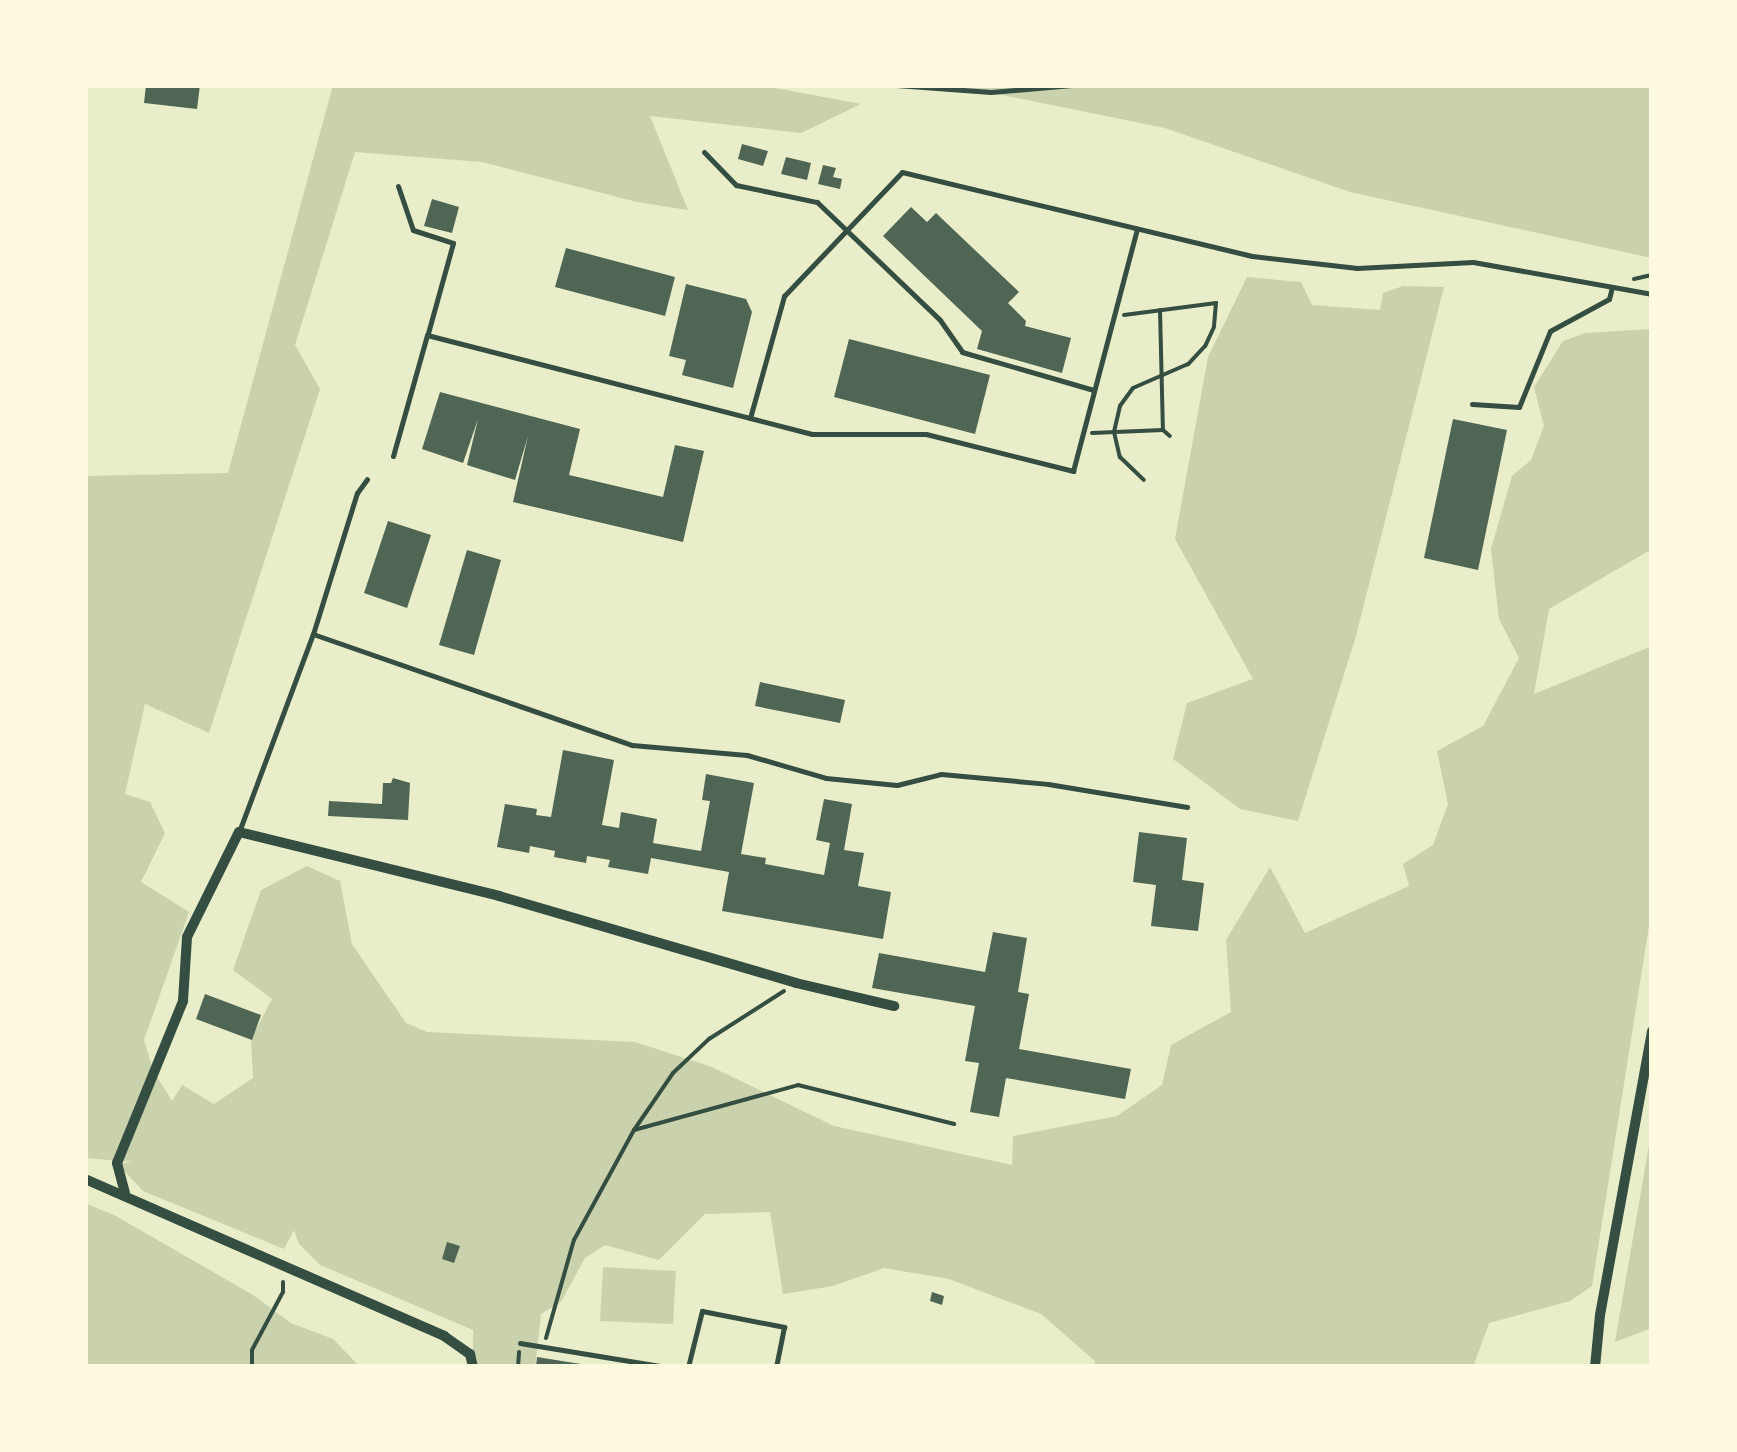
<!DOCTYPE html>
<style>
body{margin:0}
#map{position:relative;width:1737px;height:1452px;overflow:hidden;background:#e9edc9;font-family:"Exo 2",sans-serif}
div>[style]{position:absolute}
.green>*{inset:0;background:#cad2ad}
.building>*{inset:0;background:#4f6655}
.path>*{height:4px;margin:-2px;padding:0 2px;transform-origin:2px;border-radius:2px;background:#344e41}
.service>*{height:5px;margin:-2.5px;padding:0 2.5px;transform-origin:2.5px;border-radius:2.5px;background:#344e41}
.minor>*{height:10px;margin:-5px;padding:0 5px;transform-origin:5px;border-radius:5px;background:#344e41}
span{translate:-50% -50%;white-space:nowrap;text-align:center;line-height:1.15;-webkit-text-stroke:9px #fefae0;paint-order:stroke}
.frame{position:absolute;inset:0;border:88px solid #fefae0;pointer-events:none}
</style>
<div id="map">
<div class="green">
<i style="clip-path:polygon(333px 85px,759px 85px,861px 104px,801px 133px,650px 116px,688px 210px,637px 202px,482px 162px,355px 152px,295px 345px,320px 389px,209px 733px,145px 704px,125px 794px,150px 802px,165px 833px,141px 882px,189px 912px,144px 1040px,153px 1070px,172px 1101px,182px 1085px,214px 1104px,253px 1078px,251px 1039px,272px 999px,233px 970px,261px 890px,307px 866px,340px 881px,352px 944px,406px 1023px,427px 1032px,635px 1042px,712px 1067px,834px 1126px,1012px 1165px,1013px 1136px,1117px 1116px,1162px 1085px,1171px 1045px,1231px 1012px,1226px 940px,1270px 867px,1305px 933px,1409px 886px,1403px 864px,1433px 845px,1448px 804px,1437px 751px,1483px 726px,1519px 658px,1499px 619px,1491px 549px,1512px 476px,1531px 460px,1544px 426px,1534px 387px,1563px 341px,1585px 333px,1652px 329px,1652px 549px,1549px 609px,1534px 694px,1652px 646px,1652px 907px,1592px 1286px,1570px 1301px,1489px 1323px,1473px 1367px,1094px 1367px,1095px 1361px,1041px 1314px,949px 1279px,884px 1268px,833px 1286px,783px 1294px,770px 1212px,705px 1214px,659px 1260px,605px 1245px,585px 1258px,561px 1302px,541px 1314px,535px 1367px,473px 1367px,473px 1330px,320px 1265px,299px 1244px,294px 1230px,284px 1249px,143px 1191px,117px 1163px,134px 1162px,85px 1158px,85px 476px,228px 473px)"></i>
<i style="clip-path:polygon(953px 85px,1652px 85px,1652px 258px,1350px 192px,1165px 128px)"></i>
<i style="clip-path:polygon(1247px 277px,1301px 282px,1312px 305px,1380px 310px,1383px 293px,1403px 286px,1444px 287px,1356px 636px,1298px 821px,1240px 809px,1173px 759px,1187px 703px,1253px 679px,1175px 539px,1208px 357px)"></i>
<i style="clip-path:polygon(1652px 1128px,1652px 1328px,1615px 1342px)"></i>
<i style="clip-path:polygon(85px 1203px,116px 1216px,253px 1295px,291px 1323px,333px 1339px,360px 1367px,85px 1367px)"></i>
<i style="clip-path:polygon(603px 1267px,676px 1271px,673px 1324px,600px 1321px)"></i>
</div>
<div class="building">
<i style="clip-path:polygon(146px 85px,200px 85px,197px 109px,144px 103px)"></i>
<i style="clip-path:polygon(742px 144px,768px 151px,763px 166px,738px 159px)"></i>
<i style="clip-path:polygon(786px 157px,811px 163px,807px 180px,781px 174px)"></i>
<i style="clip-path:polygon(823px 165px,836px 168px,833px 177px,842px 179px,840px 189px,818px 184px)"></i>
<i style="clip-path:polygon(432px 199px,459px 207px,452px 233px,424px 226px)"></i>
<i style="clip-path:polygon(911px 207px,927px 222px,936px 213px,1019px 292px,1008px 303px,1026px 321px,1025px 326px,1071px 338px,1062px 373px,977px 349px,982px 331px,883px 236px)"></i>
<i style="clip-path:polygon(566px 248px,675px 277px,665px 316px,555px 287px)"></i>
<i style="clip-path:polygon(686px 284px,746px 299px,752px 312px,733px 388px,682px 375px,686px 360px,669px 356px)"></i>
<i style="clip-path:polygon(849px 339px,990px 375px,975px 434px,834px 397px)"></i>
<i style="clip-path:polygon(440px 392px,580px 429px,569px 475px,663px 497px,675px 445px,704px 451px,683px 542px,513px 502px,528px 436px,515px 480px,467px 465px,478px 419px,463px 463px,422px 449px)"></i>
<i style="clip-path:polygon(1453px 419px,1507px 430px,1478px 570px,1424px 558px)"></i>
<i style="clip-path:polygon(388px 521px,431px 535px,407px 608px,364px 593px)"></i>
<i style="clip-path:polygon(467px 550px,501px 560px,474px 655px,439px 645px)"></i>
<i style="clip-path:polygon(760px 682px,845px 700px,840px 723px,755px 706px)"></i>
<i style="clip-path:polygon(563px 750px,614px 760px,602px 825px,619px 828px,621px 812px,657px 819px,653px 843px,701px 851px,710px 801px,702px 800px,706px 774px,754px 783px,741px 854px,766px 858px,765px 864px,824px 875px,830px 843px,816px 840px,824px 799px,852px 804px,844px 850px,864px 853px,858px 886px,891px 892px,883px 939px,722px 911px,729px 872px,651px 858px,648px 874px,608px 867px,610px 860px,587px 856px,586px 863px,554px 857px,555px 851px,530px 846px,529px 853px,497px 847px,505px 804px,537px 809px,536px 815px,551px 817px)"></i>
<i style="clip-path:polygon(393px 778px,410px 783px,408px 820px,328px 816px,329px 801px,382px 804px,383px 783px,391px 783px)"></i>
<i style="clip-path:polygon(1139px 832px,1187px 838px,1182px 880px,1204px 883px,1198px 931px,1151px 926px,1156px 885px,1133px 882px)"></i>
<i style="clip-path:polygon(993px 932px,1027px 938px,1018px 992px,1029px 994px,1019px 1049px,1131px 1069px,1125px 1099px,1006px 1078px,999px 1117px,970px 1112px,979px 1063px,965px 1061px,975px 1006px,872px 988px,879px 953px,985px 972px)"></i>
<i style="clip-path:polygon(205px 994px,261px 1015px,252px 1040px,196px 1019px)"></i>
<i style="clip-path:polygon(447px 1242px,460px 1246px,454px 1263px,442px 1259px)"></i>
<i style="clip-path:polygon(932px 1292px,944px 1296px,942px 1305px,930px 1301px)"></i>
<i style="clip-path:polygon(537px 1357px,587px 1365px,587px 1367px,536px 1367px)"></i>
</div>
<div class="path">
<i style="left:1634px;top:279px;width:18px;rotate:-13deg"></i>
<i style="left:1160px;top:310px;width:120px;rotate:88.6deg"></i>
<i style="left:1124px;top:315px;width:93px;rotate:-7.4deg"></i>
<i style="left:1216px;top:303px;width:24px;rotate:95deg"></i>
<i style="left:1214px;top:327px;width:21px;rotate:115deg"></i>
<i style="left:1205px;top:346px;width:25px;rotate:133deg"></i>
<i style="left:1188px;top:364px;width:60px;rotate:156.4deg"></i>
<i style="left:1133px;top:388px;width:22px;rotate:126deg"></i>
<i style="left:1120px;top:406px;width:27px;rotate:103deg"></i>
<i style="left:1114px;top:432px;width:26px;rotate:77deg"></i>
<i style="left:1120px;top:457px;width:33px;rotate:44deg"></i>
<i style="left:1092px;top:433px;width:71px;rotate:-2.4deg"></i>
<i style="left:1163px;top:430px;width:9px;rotate:41deg"></i>
<i style="left:634px;top:1130px;width:170px;rotate:-15.3deg"></i>
<i style="left:798px;top:1085px;width:161px;rotate:14deg"></i>
<i style="left:546px;top:1338px;width:102px;rotate:-74.1deg"></i>
<i style="left:574px;top:1240px;width:125px;rotate:-61.4deg"></i>
<i style="left:634px;top:1130px;width:69px;rotate:-55.6deg"></i>
<i style="left:673px;top:1073px;width:50px;rotate:-43.4deg"></i>
<i style="left:709px;top:1039px;width:89px;rotate:-32.6deg"></i>
<i style="left:252px;top:1367px;width:17px;rotate:-90deg"></i>
<i style="left:252px;top:1350px;width:66px;rotate:-61.9deg"></i>
<i style="left:283px;top:1292px;width:10px;rotate:-90deg"></i>
<i style="left:518px;top:1367px;width:15px;rotate:-86deg"></i>
</div>
<div class="service">
<i style="left:896px;top:85px;width:95px;rotate:4.2deg"></i>
<i style="left:991px;top:92px;width:81px;rotate:-4.9deg"></i>
<i style="left:704px;top:152px;width:46px;rotate:45.9deg"></i>
<i style="left:736px;top:185px;width:83px;rotate:11.9deg"></i>
<i style="left:817px;top:202px;width:170px;rotate:43.8deg"></i>
<i style="left:940px;top:320px;width:39px;rotate:55deg"></i>
<i style="left:962px;top:352px;width:137px;rotate:16.1deg"></i>
<i style="left:398px;top:186px;width:46px;rotate:71.2deg"></i>
<i style="left:413px;top:230px;width:42px;rotate:18deg"></i>
<i style="left:453px;top:243px;width:93px;rotate:105.5deg"></i>
<i style="left:1472px;top:404px;width:47px;rotate:3.7deg"></i>
<i style="left:1519px;top:407px;width:82px;rotate:-67.8deg"></i>
<i style="left:1550px;top:331px;width:67px;rotate:-28.5deg"></i>
<i style="left:1609px;top:299px;width:12px;rotate:-76deg"></i>
<i style="left:750px;top:418px;width:64px;rotate:14.5deg"></i>
<i style="left:812px;top:434px;width:114px"></i>
<i style="left:926px;top:434px;width:152px;rotate:14.1deg"></i>
<i style="left:1073px;top:471px;width:250px;rotate:-75.2deg"></i>
<i style="left:393px;top:456px;width:126px;rotate:-74.3deg"></i>
<i style="left:427px;top:335px;width:333px;rotate:14.4deg"></i>
<i style="left:750px;top:418px;width:127px;rotate:-74.4deg"></i>
<i style="left:784px;top:296px;width:171px;rotate:-46.4deg"></i>
<i style="left:902px;top:172px;width:360px;rotate:13.5deg"></i>
<i style="left:1252px;top:256px;width:106px;rotate:6.5deg"></i>
<i style="left:1357px;top:268px;width:116px;rotate:-3deg"></i>
<i style="left:1473px;top:262px;width:182px;rotate:10.1deg"></i>
<i style="left:313px;top:634px;width:148px;rotate:-72.7deg"></i>
<i style="left:357px;top:493px;width:17px;rotate:-54deg"></i>
<i style="left:240px;top:829px;width:208px;rotate:-69.5deg"></i>
<i style="left:313px;top:634px;width:338px;rotate:19.2deg"></i>
<i style="left:632px;top:745px;width:115px;rotate:5deg"></i>
<i style="left:747px;top:755px;width:82px;rotate:16.2deg"></i>
<i style="left:826px;top:778px;width:71px;rotate:5.6deg"></i>
<i style="left:897px;top:785px;width:45px;rotate:-14deg"></i>
<i style="left:941px;top:774px;width:107px;rotate:5.3deg"></i>
<i style="left:1048px;top:784px;width:141px;rotate:9.4deg"></i>
<i style="left:520px;top:1343px;width:148px;rotate:9.3deg"></i>
<i style="left:688px;top:1367px;width:58px;rotate:-76deg"></i>
<i style="left:702px;top:1311px;width:84px;rotate:11deg"></i>
<i style="left:784px;top:1327px;width:41px;rotate:101.3deg"></i>
</div>
<div class="minor">
<i style="left:85px;top:1179px;width:392px;rotate:23.6deg"></i>
<i style="left:444px;top:1336px;width:32px;rotate:35deg"></i>
<i style="left:470px;top:1354px;width:13px;rotate:77deg"></i>
<i style="left:125px;top:1193px;width:31px;rotate:-105deg"></i>
<i style="left:117px;top:1163px;width:175px;rotate:-67.8deg"></i>
<i style="left:183px;top:1001px;width:64px;rotate:-86.4deg"></i>
<i style="left:187px;top:937px;width:117px;rotate:-63.7deg"></i>
<i style="left:239px;top:832px;width:268px;rotate:13.8deg"></i>
<i style="left:499px;top:896px;width:309px;rotate:16.3deg"></i>
<i style="left:796px;top:983px;width:101px;rotate:13.2deg"></i>
<i style="left:1595px;top:1367px;width:52px;rotate:-84.5deg"></i>
<i style="left:1600px;top:1315px;width:289px;rotate:-79.6deg"></i>
</div>
<div class="frame"></div>
</div>
